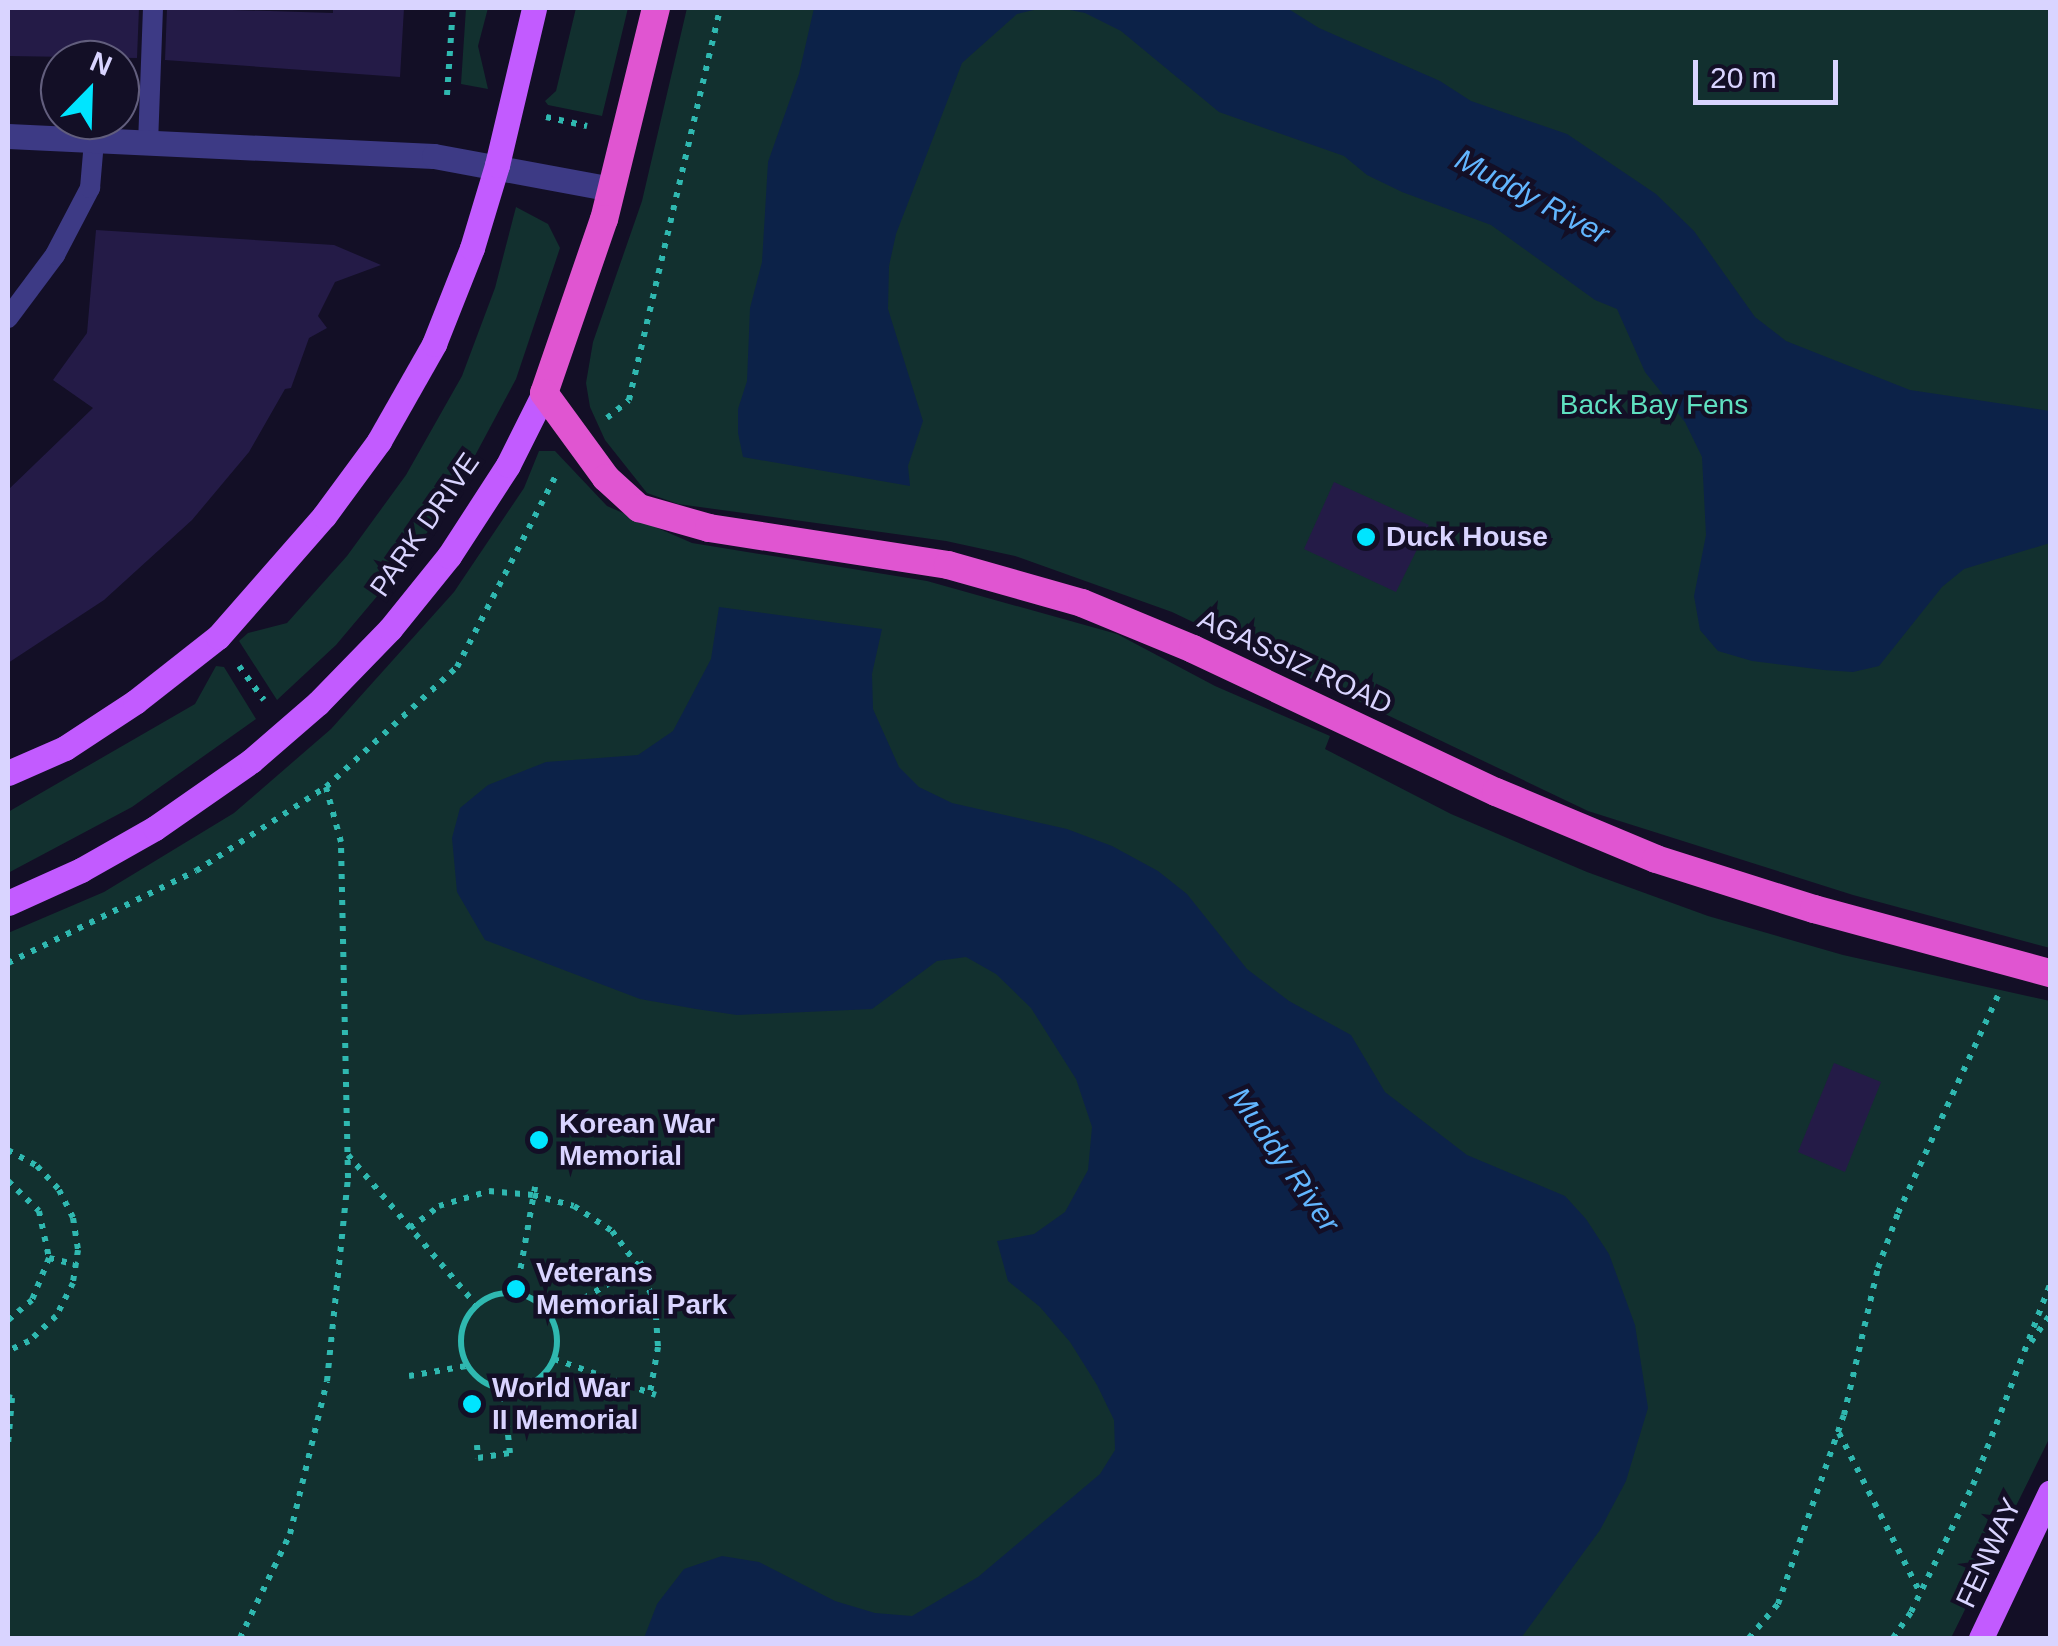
<!DOCTYPE html>
<style>
body{margin:0}
#map{position:relative;width:2058px;height:1646px;overflow:hidden;background:#130f26;font-family:Arial,sans-serif}
div>[style]{position:absolute}
.green>*{inset:0;background:#12302f}
.water>*{inset:0;background:#0c2248}
.building>*{inset:0;background:#241b47}
.path>*{height:6px;margin-top:-3px;transform-origin:0;background:repeating-linear-gradient(90deg,#2fb8b0 0 5px,transparent 0 13px)}
.path>.ring{margin:-3px;padding:0;box-sizing:content-box;background:none;border:6px solid #2fb8b0;border-radius:50%}
.service>*{height:20px;margin:-10px;padding:0 10px;transform-origin:10px;border-radius:10px;background:#3d3a85}
.minor>*{height:25px;margin:-12.5px;padding:0 12.5px;transform-origin:12.5px;border-radius:12.5px;background:#3d3a85}
.primary>*{height:25px;margin:-12.5px;padding:0 12.5px;transform-origin:12.5px;border-radius:12.5px;background:#c25bff}
.trunk>*{height:28px;margin:-14px;padding:0 14px;transform-origin:14px;border-radius:14px;background:#e055d1}
.dots>*{width:28px;height:28px;translate:-50% -50%;box-sizing:border-box;border:5px solid #130f26;border-radius:50%}
span{translate:-50% -50%;white-space:nowrap;text-align:center;line-height:1.15;-webkit-text-stroke:9px #130f26;paint-order:stroke}
.park-label{font-size:28px;color:#5fe0c0}
.street-label{font-size:28px;color:#d9d4ff}
.poi-label{font-size:28px;color:#d9d4ff;font-weight:700}
.left{translate:0 -50%;text-align:left}
.water-label{font-size:30px;color:#62b6ff;font-style:italic}
.frame{position:absolute;inset:0;border:10px solid #d9d4ff;pointer-events:none}
.north{position:absolute;left:40px;top:40px;width:100px;height:100px;box-sizing:border-box;background:#130f26;border:2px solid #625e7d;border-radius:50%;rotate:23deg;font-size:28px;font-weight:700;line-height:40px;text-align:center;color:#d9d4ff}
.north::after{content:'';display:block;margin:auto;width:35px;height:45px;background:#00e5ff;clip-path:polygon(50% 0,100% 100%,50% 72%,0 100%)}
.scale{position:absolute;left:1693px;top:60px;width:145px;height:45px;box-sizing:border-box;border:5px solid #d9d4ff;border-top:0;padding-left:12px;font-size:30px;line-height:35px;white-space:nowrap;color:#d9d4ff;-webkit-text-stroke:8px #130f26;paint-order:stroke}
</style>
<div id="map">
<div class="green">
<i style="clip-path:polygon(466px 8px,488px 8px,478px 46px,488px 89px,461px 84px)"></i>
<i style="clip-path:polygon(576px 8px,628px 8px,602px 116px,548px 105px,545px 101px,556px 91px)"></i>
<i style="clip-path:polygon(687px 8px,2050px 8px,2050px 948px,1853px 895px,1588px 811px,1172px 612px,1015px 556px,946px 541px,678px 504px,647px 493px,605px 440px,590px 407px,586px 383px,593px 342px,642px 201px)"></i>
<i style="clip-path:polygon(516px 207px,548px 224px,560px 248px,516px 379px,456px 491px,411px 556px,336px 645px,277px 700px,239px 641px,248px 633px,287px 623px,347px 556px,406px 475px,462px 376px,495px 288px)"></i>
<i style="clip-path:polygon(539px 451px,555px 451px,607px 506px,692px 543px,927px 581px,1117px 634px,1215px 686px,1330px 736px,1325px 749px,1451px 814px,1587px 872px,1708px 916px,1843px 955px,2050px 1001px,2050px 1437px,1951px 1638px,8px 1638px,8px 933px,104px 892px,234px 813px,331px 729px,454px 592px,524px 488px)"></i>
<i style="clip-path:polygon(216px 666px,224px 667px,256px 719px,132px 807px,8px 873px,8px 812px,195px 704px)"></i>
</div>
<div class="water">
<i style="clip-path:polygon(814px 8px,1042px 8px,1017px 14px,962px 63px,896px 234px,889px 266px,888px 309px,923px 421px,908px 466px,910px 486px,743px 457px,738px 433px,738px 409px,747px 381px,750px 308px,762px 262px,768px 162px,799px 74px)"></i>
<i style="clip-path:polygon(1060px 8px,1287px 8px,1319px 28px,1440px 81px,1471px 101px,1567px 134px,1656px 194px,1694px 231px,1755px 317px,1786px 341px,1910px 390px,2050px 411px,2050px 543px,1964px 569px,1942px 587px,1879px 666px,1853px 672px,1824px 670px,1752px 661px,1718px 651px,1700px 630px,1694px 596px,1706px 535px,1702px 457px,1685px 422px,1645px 372px,1617px 309px,1595px 300px,1491px 225px,1402px 192px,1367px 175px,1344px 156px,1219px 112px,1121px 31px,1085px 13px)"></i>
<i style="clip-path:polygon(719px 607px,882px 629px,872px 674px,873px 709px,899px 767px,919px 787px,952px 803px,1067px 829px,1112px 846px,1158px 871px,1187px 894px,1247px 969px,1289px 1001px,1351px 1035px,1385px 1092px,1467px 1155px,1565px 1196px,1586px 1219px,1609px 1254px,1635px 1325px,1648px 1408px,1626px 1481px,1600px 1530px,1521px 1638px,644px 1638px,657px 1604px,684px 1569px,722px 1556px,759px 1562px,835px 1601px,875px 1613px,912px 1616px,978px 1577px,1100px 1474px,1115px 1450px,1114px 1420px,1097px 1385px,1070px 1342px,1040px 1307px,1008px 1281px,997px 1241px,1034px 1234px,1065px 1212px,1088px 1170px,1092px 1127px,1076px 1079px,1031px 1008px,996px 974px,966px 957px,937px 961px,872px 1009px,737px 1015px,696px 1009px,640px 999px,485px 940px,457px 892px,452px 838px,460px 808px,488px 785px,546px 762px,638px 755px,673px 731px,711px 659px)"></i>
</div>
<div class="building">
<i style="clip-path:polygon(8px 8px,139px 8px,137px 58px,8px 56px)"></i>
<i style="clip-path:polygon(167px 8px,333px 13px,333px 8px,404px 8px,400px 77px,165px 60px)"></i>
<i style="clip-path:polygon(96px 230px,334px 245px,381px 265px,335px 282px,318px 316px,327px 328px,309px 338px,291px 388px,285px 389px,249px 452px,192px 520px,104px 600px,8px 663px,8px 490px,93px 408px,53px 380px,87px 333px)"></i>
<i style="clip-path:polygon(1334px 482px,1429px 525px,1396px 592px,1304px 549px)"></i>
<i style="clip-path:polygon(1834px 1063px,1881px 1082px,1845px 1172px,1798px 1152px)"></i>
</div>
<div class="path">
<i style="left:447px;top:95px;width:87px;rotate:-86.1deg"></i>
<i style="left:546px;top:117px;width:42px;rotate:12.4deg"></i>
<i style="left:607px;top:418px;width:28px;rotate:-39deg"></i>
<i style="left:629px;top:400px;width:402px;rotate:-76.9deg"></i>
<i style="left:239px;top:666px;width:42px;rotate:53.7deg"></i>
<i style="left:8px;top:963px;width:209px;rotate:-26.1deg"></i>
<i style="left:196px;top:871px;width:155px;rotate:-32.9deg"></i>
<i style="left:326px;top:787px;width:178px;rotate:-42.5deg"></i>
<i style="left:457px;top:667px;width:216px;rotate:-62.7deg"></i>
<i style="left:8px;top:1150px;width:33px;rotate:29deg"></i>
<i style="left:37px;top:1166px;width:33px;rotate:47deg"></i>
<i style="left:59px;top:1190px;width:31px;rotate:63deg"></i>
<i style="left:73px;top:1218px;width:32px;rotate:81deg"></i>
<i style="left:78px;top:1250px;width:33px;rotate:99deg"></i>
<i style="left:73px;top:1283px;width:37px;rotate:117deg"></i>
<i style="left:56px;top:1316px;width:37px;rotate:137deg"></i>
<i style="left:29px;top:1341px;width:23px;rotate:155deg"></i>
<i style="left:348px;top:1155px;width:197px;rotate:49.5deg"></i>
<i style="left:8px;top:1181px;width:43px;rotate:44.1deg"></i>
<i style="left:39px;top:1211px;width:48px;rotate:78deg"></i>
<i style="left:49px;top:1258px;width:45px;rotate:112deg"></i>
<i style="left:32px;top:1300px;width:31px;rotate:140deg"></i>
<i style="left:410px;top:1228px;width:36px;rotate:-37deg"></i>
<i style="left:439px;top:1206px;width:52px;rotate:-16.7deg"></i>
<i style="left:489px;top:1191px;width:44px;rotate:5.2deg"></i>
<i style="left:533px;top:1195px;width:42px;rotate:15deg"></i>
<i style="left:574px;top:1206px;width:45px;rotate:33.3deg"></i>
<i style="left:612px;top:1231px;width:44px;rotate:53.4deg"></i>
<i style="left:638px;top:1266px;width:40px;rotate:65deg"></i>
<i style="left:655px;top:1302px;width:45px;rotate:86.2deg"></i>
<i style="left:658px;top:1347px;width:47px;rotate:99.9deg"></i>
<i style="left:49px;top:1258px;width:29px;rotate:14deg"></i>
<i class="ring" style="left:461px;top:1293px;width:90px;height:90px"></i>
<i style="left:516px;top:1294px;width:109px;rotate:-79.9deg"></i>
<i style="left:550px;top:1318px;width:111px;rotate:-30.3deg"></i>
<i style="left:2031px;top:1342px;width:33px;rotate:-55deg"></i>
<i style="left:554px;top:1359px;width:108px;rotate:19.4deg"></i>
<i style="left:409px;top:1376px;width:58px;rotate:-10deg"></i>
<i style="left:8px;top:1397px;width:4px;rotate:14deg"></i>
<i style="left:12px;top:1398px;width:47px;rotate:94.9deg"></i>
<i style="left:1839px;top:1433px;width:179px;rotate:63.1deg"></i>
<i style="left:477px;top:1445px;width:13px;rotate:86deg"></i>
<i style="left:478px;top:1458px;width:32px;rotate:-9deg"></i>
<i style="left:510px;top:1453px;width:64px;rotate:-96.2deg"></i>
<i style="left:240px;top:1638px;width:115px;rotate:-64.3deg"></i>
<i style="left:290px;top:1534px;width:157px;rotate:-76.4deg"></i>
<i style="left:327px;top:1381px;width:204px;rotate:-84.1deg"></i>
<i style="left:348px;top:1178px;width:336px;rotate:-91.2deg"></i>
<i style="left:341px;top:842px;width:57px;rotate:-105.3deg"></i>
<i style="left:1749px;top:1638px;width:45px;rotate:-49.5deg"></i>
<i style="left:1778px;top:1604px;width:200px;rotate:-70.8deg"></i>
<i style="left:1844px;top:1415px;width:151px;rotate:-77deg"></i>
<i style="left:1878px;top:1268px;width:59px;rotate:-70deg"></i>
<i style="left:1898px;top:1213px;width:239px;rotate:-65.3deg"></i>
<i style="left:1893px;top:1638px;width:32px;rotate:-55deg"></i>
<i style="left:1911px;top:1612px;width:141px;rotate:-64deg"></i>
<i style="left:1973px;top:1485px;width:215px;rotate:-69deg"></i>
</div>
<div class="service">
<i style="left:148px;top:144px;width:136px;rotate:-87.9deg"></i>
<i style="left:8px;top:318px;width:79px;rotate:-53.3deg"></i>
<i style="left:55px;top:255px;width:76px;rotate:-62.4deg"></i>
<i style="left:90px;top:188px;width:47px;rotate:-85.1deg"></i>
</div>
<div class="minor">
<i style="left:8px;top:136px;width:426px;rotate:2.7deg"></i>
<i style="left:434px;top:156px;width:181px;rotate:10.5deg"></i>
</div>
<div class="primary">
<i style="left:8px;top:773px;width:62px;rotate:-23.7deg"></i>
<i style="left:65px;top:748px;width:84px;rotate:-33.3deg"></i>
<i style="left:135px;top:702px;width:105px;rotate:-38.1deg"></i>
<i style="left:218px;top:637px;width:161px;rotate:-48.8deg"></i>
<i style="left:324px;top:516px;width:93px;rotate:-53.7deg"></i>
<i style="left:379px;top:441px;width:112px;rotate:-60.4deg"></i>
<i style="left:434px;top:344px;width:103px;rotate:-68.4deg"></i>
<i style="left:472px;top:248px;width:87px;rotate:-73.2deg"></i>
<i style="left:497px;top:165px;width:161px;rotate:-76.7deg"></i>
<i style="left:8px;top:903px;width:80px;rotate:-24.3deg"></i>
<i style="left:81px;top:870px;width:85px;rotate:-29.6deg"></i>
<i style="left:155px;top:828px;width:117px;rotate:-34.9deg"></i>
<i style="left:251px;top:761px;width:89px;rotate:-40.9deg"></i>
<i style="left:318px;top:703px;width:103px;rotate:-45.8deg"></i>
<i style="left:390px;top:629px;width:94px;rotate:-51.1deg"></i>
<i style="left:449px;top:556px;width:108px;rotate:-57deg"></i>
<i style="left:508px;top:465px;width:80px;rotate:-63.4deg"></i>
<i style="left:1981px;top:1638px;width:161px;rotate:-64.6deg"></i>
</div>
<div class="trunk">
<i style="left:656px;top:8px;width:217px;rotate:103.8deg"></i>
<i style="left:604px;top:219px;width:184px;rotate:109deg"></i>
<i style="left:544px;top:393px;width:105px;rotate:53.9deg"></i>
<i style="left:606px;top:478px;width:45px;rotate:42.3deg"></i>
<i style="left:639px;top:508px;width:73px;rotate:15.9deg"></i>
<i style="left:709px;top:528px;width:242px;rotate:8.8deg"></i>
<i style="left:948px;top:565px;width:139px;rotate:15.8deg"></i>
<i style="left:1082px;top:603px;width:120px;rotate:22.5deg"></i>
<i style="left:1193px;top:649px;width:335px;rotate:25.3deg"></i>
<i style="left:1496px;top:792px;width:173px;rotate:22.7deg"></i>
<i style="left:1656px;top:859px;width:166px;rotate:17.6deg"></i>
<i style="left:1814px;top:909px;width:245px;rotate:15.2deg"></i>
</div>
<div class="dots">
<i style="left:1366px;top:537px;background:#00e5ff"></i>
<i style="left:539px;top:1140px;background:#00e5ff"></i>
<i style="left:516px;top:1289px;background:#00e5ff"></i>
<i style="left:472px;top:1404px;background:#00e5ff"></i>
</div>
<div class="park-label">
<span style="left:1654px;top:405px">Back Bay Fens</span>
</div>
<div class="street-label">
<span style="left:425px;top:525px;rotate:-55deg">PARK DRIVE</span>
<span style="left:1295px;top:662px;rotate:25deg">AGASSIZ ROAD</span>
<span style="left:1989px;top:1553px;rotate:-65deg">FENWAY</span>
</div>
<div class="poi-label">
<span class="left" style="left:1386px;top:537px">Duck House</span>
<span class="left" style="left:559px;top:1140px">Korean War<br>Memorial</span>
<span class="left" style="left:536px;top:1289px">Veterans<br>Memorial Park</span>
<span class="left" style="left:492px;top:1404px">World War<br>II Memorial</span>
</div>
<div class="water-label">
<span style="left:1532px;top:197px;rotate:28deg">Muddy River</span>
<span style="left:1284px;top:1160px;rotate:55deg">Muddy River</span>
</div>
<div class="frame"></div>
<div class="north">N</div>
<div class="scale">20 m</div>
</div>
